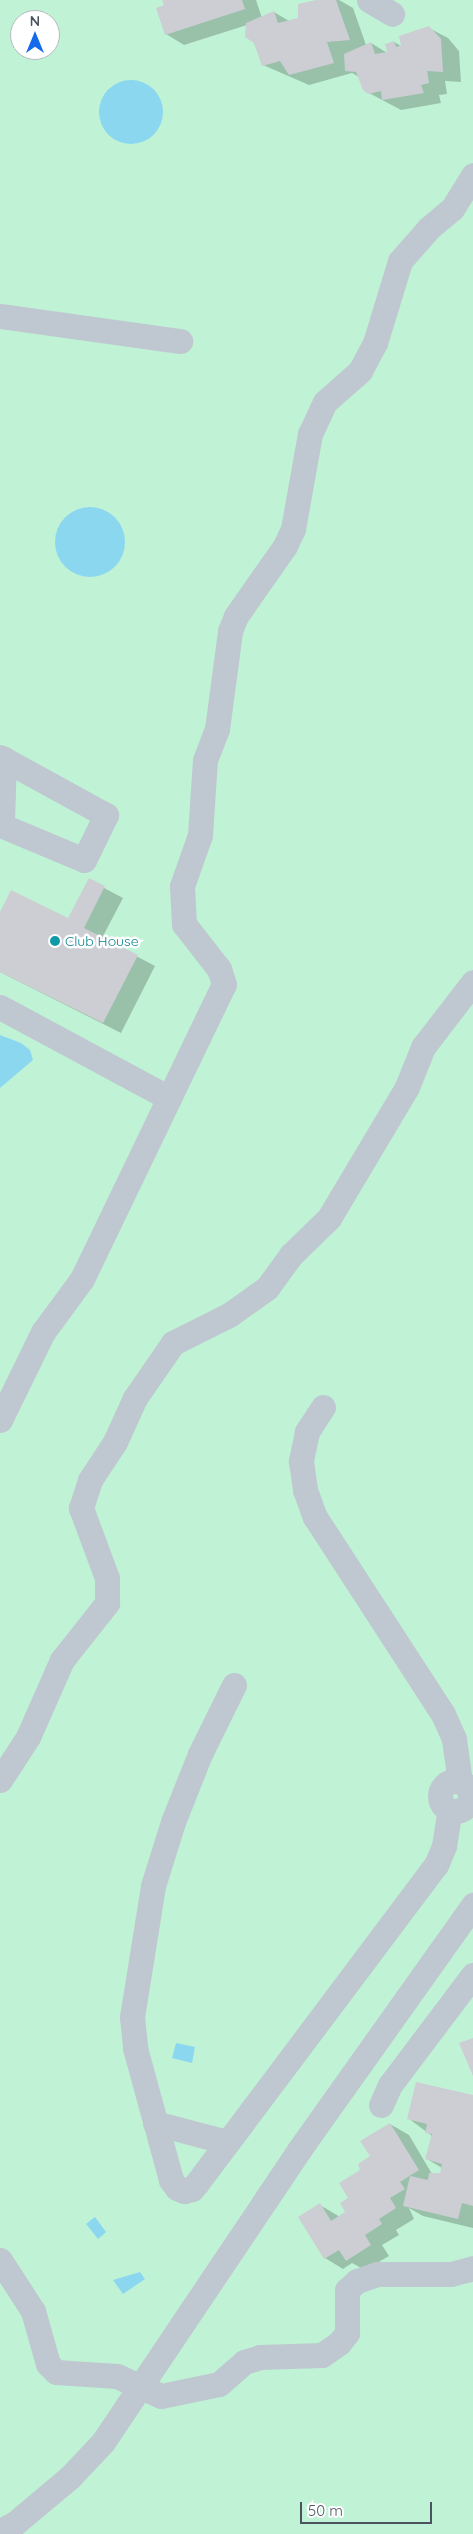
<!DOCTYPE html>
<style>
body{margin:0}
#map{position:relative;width:473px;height:2534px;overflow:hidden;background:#f4f2f2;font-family:Quicksand,sans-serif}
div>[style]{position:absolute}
.green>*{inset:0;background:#c0f2d5}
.water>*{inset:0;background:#8cd7f0}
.round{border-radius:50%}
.shadow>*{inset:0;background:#0003}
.building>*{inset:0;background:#ccced4}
.minor>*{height:25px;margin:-12.5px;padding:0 12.5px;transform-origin:12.5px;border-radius:12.5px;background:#bfc8d1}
.minor>.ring{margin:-12.5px;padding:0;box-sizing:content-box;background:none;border:25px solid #bfc8d1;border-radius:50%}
.dots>*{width:14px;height:14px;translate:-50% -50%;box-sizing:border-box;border:2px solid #fff;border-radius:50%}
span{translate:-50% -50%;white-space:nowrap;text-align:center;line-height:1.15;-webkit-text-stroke:5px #fff;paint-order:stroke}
.culture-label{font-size:14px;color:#0d838f}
.left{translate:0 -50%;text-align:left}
.north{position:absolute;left:10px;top:10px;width:50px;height:50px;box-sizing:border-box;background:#fff;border:1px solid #b6bbbf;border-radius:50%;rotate:0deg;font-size:14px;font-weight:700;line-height:20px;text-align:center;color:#495460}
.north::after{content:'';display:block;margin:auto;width:18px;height:22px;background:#1469ec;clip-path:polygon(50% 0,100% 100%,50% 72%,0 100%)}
.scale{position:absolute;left:300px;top:2502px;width:132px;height:22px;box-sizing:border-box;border:2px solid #495460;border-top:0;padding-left:6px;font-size:15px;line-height:18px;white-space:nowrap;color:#495460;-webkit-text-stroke:4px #fff;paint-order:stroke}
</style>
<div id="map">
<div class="green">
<i style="clip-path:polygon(evenodd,0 0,473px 0,473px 2534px,0 2534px,0 0,20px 20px,50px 20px,50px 50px,20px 50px,20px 20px)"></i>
</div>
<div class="water">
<i class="round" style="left:99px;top:80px;width:64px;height:64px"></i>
<i class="round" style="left:55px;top:507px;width:70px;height:70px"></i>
<i style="clip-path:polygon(0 1035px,21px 1043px,30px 1050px,33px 1060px,0 1088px)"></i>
<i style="clip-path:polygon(176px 2043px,195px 2047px,192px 2063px,172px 2058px)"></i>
<i style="clip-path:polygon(95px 2217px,106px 2232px,98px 2239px,86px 2224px)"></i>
<i style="clip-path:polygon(140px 2272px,145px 2279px,123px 2294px,113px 2280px)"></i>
</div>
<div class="shadow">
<i style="clip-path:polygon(164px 0,256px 0,262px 18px,274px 12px,289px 21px,300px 19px,322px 0,339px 0,353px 8px,366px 45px,371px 43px,389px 54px,394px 42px,403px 47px,429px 28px,448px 38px,459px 51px,461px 82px,445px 81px,447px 94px,439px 95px,441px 103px,401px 110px,369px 93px,359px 77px,352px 73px,309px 85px,263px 65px,247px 25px,184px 45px,166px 34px)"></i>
<i style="clip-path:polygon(89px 880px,123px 898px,102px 938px,155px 966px,121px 1033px,0 972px,0 915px,69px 920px)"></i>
<i style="clip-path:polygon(473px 2097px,473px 2228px,423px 2216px,409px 2208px,414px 2219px,396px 2230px,399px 2235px,382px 2245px,389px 2256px,365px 2270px,352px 2263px,343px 2269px,325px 2258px,320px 2205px,340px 2217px,347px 2212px,361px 2171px,390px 2124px,409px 2135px,432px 2174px,441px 2174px,442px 2168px,427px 2159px,432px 2136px,408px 2118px)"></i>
</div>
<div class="building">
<i style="clip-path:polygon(162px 0,242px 0,245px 9px,165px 35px,156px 8px,164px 5px)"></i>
<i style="clip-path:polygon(316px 0,336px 0,350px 40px,327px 42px,334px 63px,289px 75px,280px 61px,262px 66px,254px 43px,245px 37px,246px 23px,274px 11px,278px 23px,298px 18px,298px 4px)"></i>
<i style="clip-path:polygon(429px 26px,441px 39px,443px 72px,427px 71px,429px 83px,421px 85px,424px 93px,382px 100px,381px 91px,368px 94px,363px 90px,356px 72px,345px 71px,344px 54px,371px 42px,375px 54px,387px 52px,385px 44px,394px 41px,396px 47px,401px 45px,399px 36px)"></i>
<i style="clip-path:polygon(89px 878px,105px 886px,84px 928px,138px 955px,103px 1023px,0 972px,0 912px,11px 890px,68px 918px)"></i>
<i style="clip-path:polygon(473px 2038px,473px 2076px,459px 2043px)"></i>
<i style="clip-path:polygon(416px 2082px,473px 2095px,473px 2206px,462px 2203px,458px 2219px,403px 2206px,410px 2176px,428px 2180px,429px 2173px,440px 2173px,442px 2164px,425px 2159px,432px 2134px,425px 2133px,427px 2124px,407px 2119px)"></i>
<i style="clip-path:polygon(390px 2123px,419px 2170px,400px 2182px,405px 2189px,390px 2198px,396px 2208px,379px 2219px,382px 2224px,365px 2235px,371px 2245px,346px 2261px,339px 2250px,324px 2259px,298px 2217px,320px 2203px,331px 2221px,345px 2212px,340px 2203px,348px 2198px,339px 2183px,360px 2170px,358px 2164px,370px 2156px,360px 2141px)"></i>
</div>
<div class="minor">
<i style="left:369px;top:0;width:27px;rotate:31deg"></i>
<i style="left:0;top:316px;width:182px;rotate:7.9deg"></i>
<i style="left:0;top:757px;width:121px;rotate:28.7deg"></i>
<i style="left:106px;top:815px;width:50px;rotate:116.1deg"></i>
<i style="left:84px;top:860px;width:86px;rotate:-157.3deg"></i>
<i style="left:2px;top:822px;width:63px;rotate:-88.2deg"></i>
<i style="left:0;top:1007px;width:192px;rotate:28.3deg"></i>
<i style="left:323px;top:1407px;width:30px;rotate:123deg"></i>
<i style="left:307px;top:1432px;width:30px;rotate:102deg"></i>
<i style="left:301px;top:1461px;width:29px;rotate:82deg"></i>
<i style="left:305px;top:1490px;width:29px;rotate:70deg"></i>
<i style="left:315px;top:1517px;width:235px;rotate:57deg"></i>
<i style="left:443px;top:1714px;width:27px;rotate:66deg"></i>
<i style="left:454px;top:1739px;width:43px;rotate:82.1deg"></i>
<i style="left:0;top:1420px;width:98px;rotate:-64deg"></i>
<i style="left:43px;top:1332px;width:66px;rotate:-53.7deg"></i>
<i style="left:82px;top:1279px;width:327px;rotate:-64.3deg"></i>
<i style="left:224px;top:984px;width:16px;rotate:-108deg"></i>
<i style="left:219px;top:969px;width:57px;rotate:-127.9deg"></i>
<i style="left:184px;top:924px;width:38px;rotate:-93deg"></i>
<i style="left:182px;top:886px;width:54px;rotate:-70.6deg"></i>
<i style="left:200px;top:835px;width:75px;rotate:-86.2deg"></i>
<i style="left:205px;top:760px;width:33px;rotate:-69deg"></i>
<i style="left:217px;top:729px;width:99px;rotate:-82.4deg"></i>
<i style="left:230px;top:631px;width:16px;rotate:-68deg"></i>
<i style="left:236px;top:616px;width:85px;rotate:-55deg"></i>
<i style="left:285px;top:546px;width:19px;rotate:-65deg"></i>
<i style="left:293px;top:529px;width:97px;rotate:-79.9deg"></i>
<i style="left:310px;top:434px;width:35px;rotate:-65deg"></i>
<i style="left:325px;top:402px;width:47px;rotate:-41.5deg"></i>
<i style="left:360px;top:371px;width:32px;rotate:-62deg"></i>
<i style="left:375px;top:343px;width:86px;rotate:-73deg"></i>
<i style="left:400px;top:261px;width:44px;rotate:-48.7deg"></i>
<i style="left:429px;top:228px;width:30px;rotate:-40deg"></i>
<i style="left:452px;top:209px;width:40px;rotate:-58deg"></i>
<i style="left:234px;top:1685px;width:77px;rotate:116.2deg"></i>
<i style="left:200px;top:1754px;width:73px;rotate:111.7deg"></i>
<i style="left:173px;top:1822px;width:67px;rotate:107.4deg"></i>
<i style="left:153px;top:1886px;width:133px;rotate:99.1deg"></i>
<i style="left:132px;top:2017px;width:31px;rotate:84deg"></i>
<i style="left:135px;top:2048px;width:137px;rotate:74.7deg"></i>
<i style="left:171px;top:2180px;width:10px;rotate:53deg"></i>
<i style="left:177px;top:2188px;width:8px;rotate:23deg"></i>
<i style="left:184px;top:2191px;width:8px;rotate:-14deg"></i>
<i style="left:192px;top:2189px;width:8px;rotate:-50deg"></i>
<i style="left:197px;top:2183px;width:398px;rotate:-53.1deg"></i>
<i style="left:436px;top:1865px;width:21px;rotate:-67deg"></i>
<i style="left:444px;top:1846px;width:36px;rotate:-81deg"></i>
<i style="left:0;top:1780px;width:51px;rotate:-56.9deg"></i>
<i style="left:28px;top:1737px;width:84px;rotate:-66.2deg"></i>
<i style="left:62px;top:1660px;width:73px;rotate:-51.7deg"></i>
<i style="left:107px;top:1603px;width:25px;rotate:-90deg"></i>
<i style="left:107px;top:1578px;width:75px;rotate:-110.4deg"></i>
<i style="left:81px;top:1508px;width:29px;rotate:-72deg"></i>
<i style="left:90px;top:1480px;width:45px;rotate:-56.7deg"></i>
<i style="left:115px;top:1442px;width:48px;rotate:-65.6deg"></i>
<i style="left:135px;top:1398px;width:67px;rotate:-55.4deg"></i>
<i style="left:173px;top:1343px;width:63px;rotate:-26.6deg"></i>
<i style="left:229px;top:1315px;width:47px;rotate:-35.4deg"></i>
<i style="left:267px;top:1288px;width:41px;rotate:-54deg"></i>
<i style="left:291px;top:1255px;width:53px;rotate:-44.2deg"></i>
<i style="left:329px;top:1218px;width:152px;rotate:-59.2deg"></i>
<i style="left:407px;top:1087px;width:43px;rotate:-68.2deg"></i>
<i style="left:423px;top:1047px;width:82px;rotate:-52.4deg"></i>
<i class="ring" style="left:440px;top:1781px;width:5px;height:5px"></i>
<i style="left:381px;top:2105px;width:22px;rotate:-66deg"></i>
<i style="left:390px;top:2085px;width:138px;rotate:-53deg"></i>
<i style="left:155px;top:2123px;width:74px;rotate:14.8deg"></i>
<i style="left:0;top:2260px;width:61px;rotate:57.1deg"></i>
<i style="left:33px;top:2311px;width:55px;rotate:74.2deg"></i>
<i style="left:48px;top:2364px;width:11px;rotate:45deg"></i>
<i style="left:56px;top:2372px;width:61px;rotate:3.8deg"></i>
<i style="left:117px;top:2376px;width:48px;rotate:24.4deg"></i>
<i style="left:161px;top:2396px;width:59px;rotate:-11.7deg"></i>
<i style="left:219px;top:2384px;width:33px;rotate:-41deg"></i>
<i style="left:244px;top:2362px;width:17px;rotate:-17deg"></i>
<i style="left:260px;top:2357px;width:62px;rotate:-1.8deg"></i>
<i style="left:322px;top:2355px;width:21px;rotate:-35deg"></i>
<i style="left:339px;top:2343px;width:13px;rotate:-51deg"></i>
<i style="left:347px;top:2333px;width:43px;rotate:-90deg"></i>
<i style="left:347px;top:2290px;width:13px;rotate:-42deg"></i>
<i style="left:357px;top:2281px;width:21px;rotate:-19deg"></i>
<i style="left:377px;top:2274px;width:74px"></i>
<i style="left:451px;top:2274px;width:23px;rotate:-15deg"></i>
<i style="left:0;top:2531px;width:16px;rotate:-27deg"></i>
<i style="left:14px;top:2524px;width:73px;rotate:-40deg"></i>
<i style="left:70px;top:2477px;width:48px;rotate:-46.7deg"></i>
<i style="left:103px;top:2442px;width:352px;rotate:-56.1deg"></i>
<i style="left:299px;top:2150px;width:301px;rotate:-54.6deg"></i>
</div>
<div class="dots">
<i style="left:55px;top:941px;background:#0f9aa8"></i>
</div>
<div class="culture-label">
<span class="left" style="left:65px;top:941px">Club House</span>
</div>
<div class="north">N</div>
<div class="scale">50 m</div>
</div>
